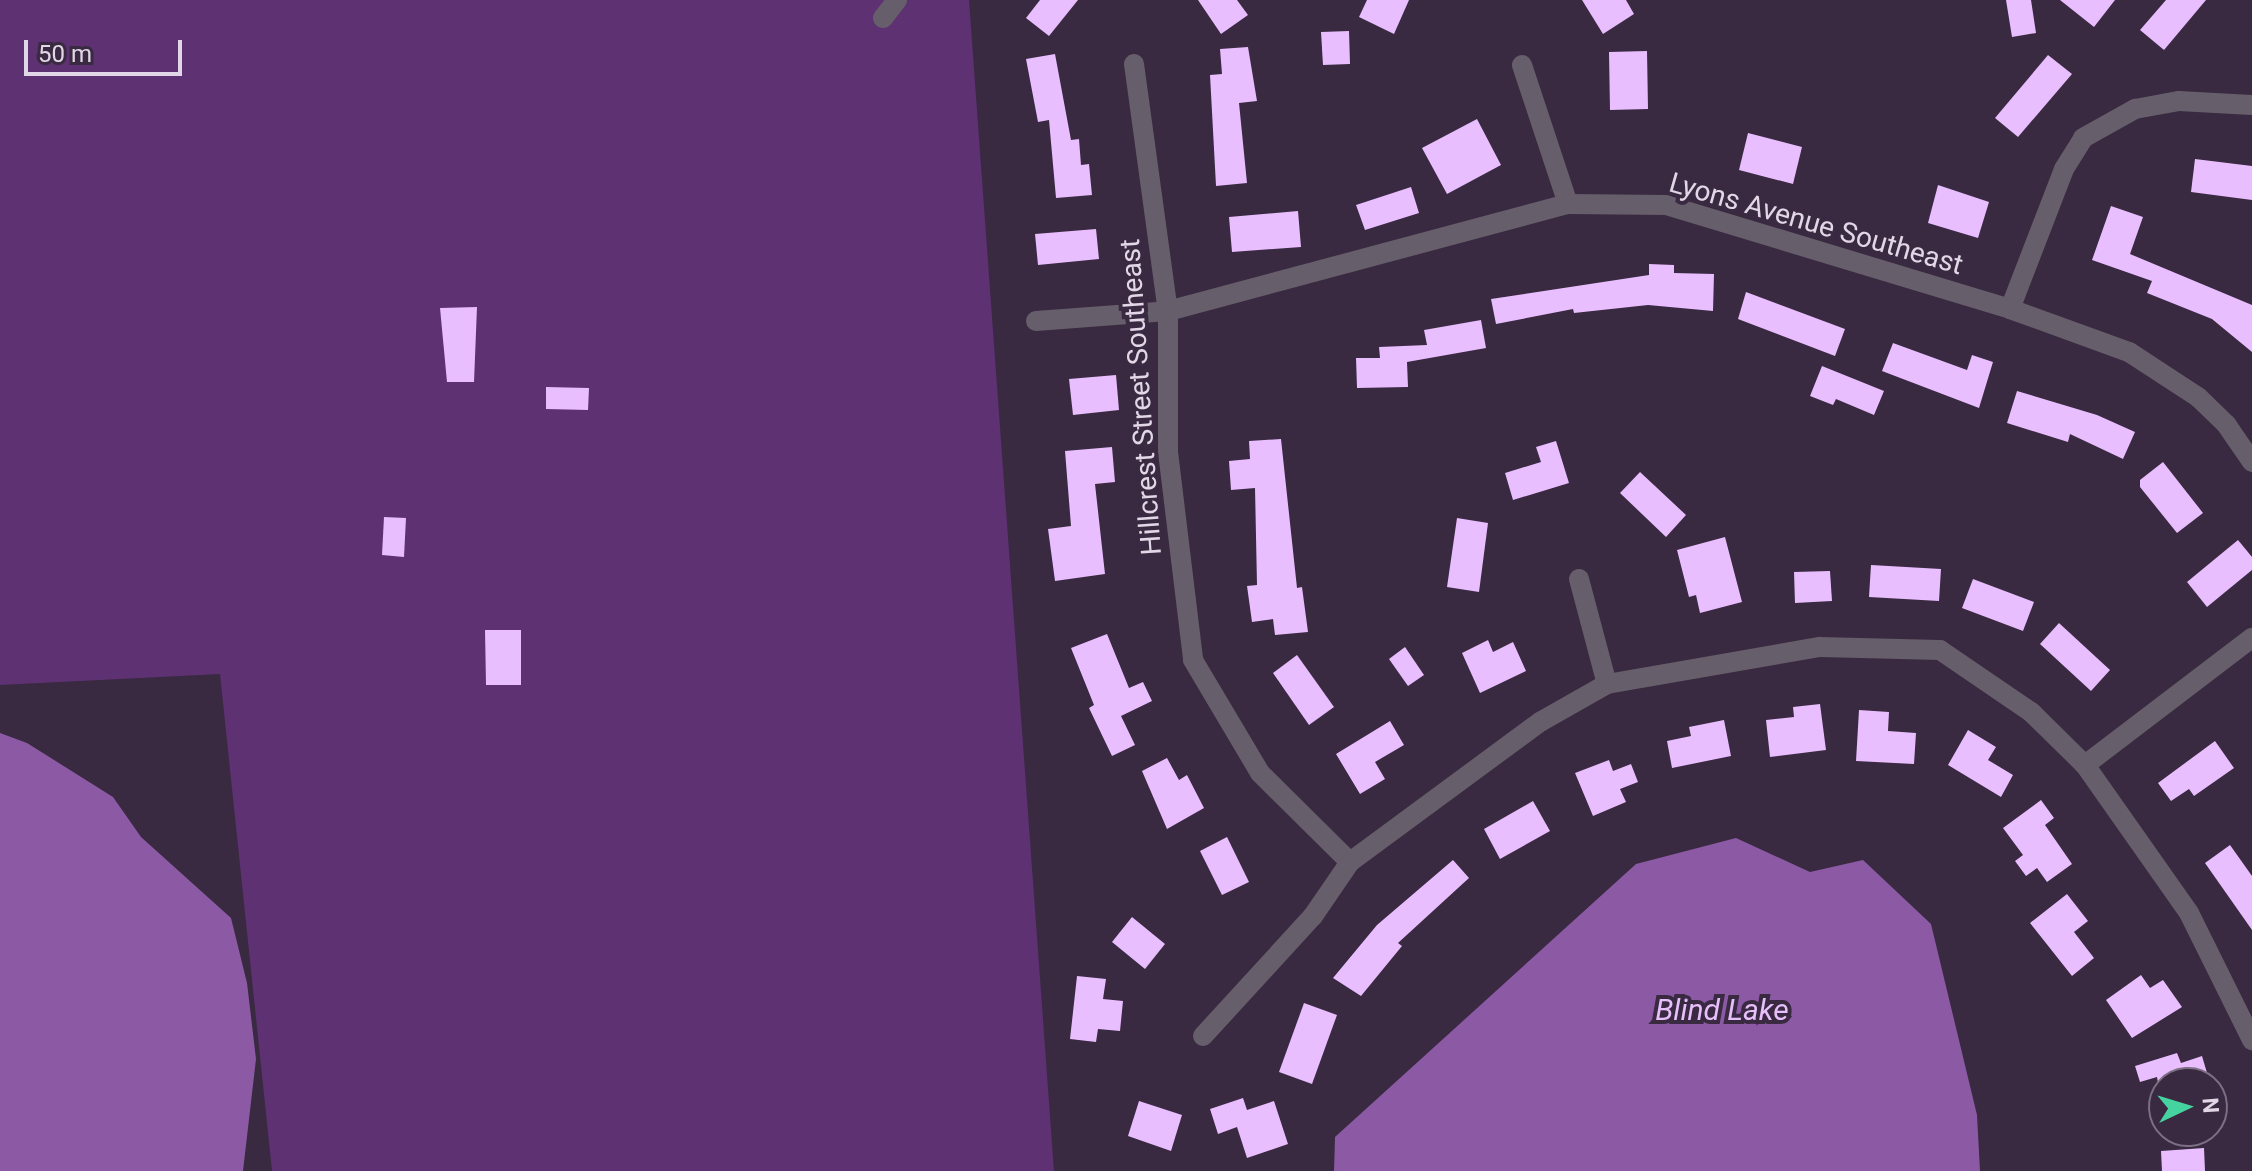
<!DOCTYPE html>
<style>
body{margin:0}
#map{position:relative;width:2252px;height:1171px;overflow:hidden;background:#392941;font-family:Roboto,sans-serif}
div>[style]{position:absolute}
.green>*{inset:0;background:#5d3172}
.water>*{inset:0;background:#8c5aa4}
.building>*{inset:0;background:#e9befe}
.street>*{height:20px;margin:-10px;padding:0 10px;transform-origin:10px;border-radius:10px;background:#665e6a}
span{translate:-50% -50%;white-space:nowrap;text-align:center;line-height:1.15;-webkit-text-stroke:8px #392941;paint-order:stroke}
.street-label{font-size:28px;color:#e2d7e7}
.water-label{font-size:30px;color:#e7bffb;font-style:italic}
.north{position:absolute;left:2148px;top:1067px;width:80px;height:80px;box-sizing:border-box;background:#392941;border:2px solid #7d6f83;border-radius:50%;rotate:86deg;font-size:22px;font-weight:700;line-height:32px;text-align:center;color:#e2d7e7}
.north::after{content:'';display:block;margin:auto;width:28px;height:36px;background:#45d49f;clip-path:polygon(50% 0,100% 100%,50% 72%,0 100%)}
.scale{position:absolute;left:24px;top:40px;width:158px;height:36px;box-sizing:border-box;border:4px solid #e2d7e7;border-top:0;padding-left:10px;font-size:24px;line-height:28px;white-space:nowrap;color:#e2d7e7;-webkit-text-stroke:6px #392941;paint-order:stroke}
</style>
<div id="map">
<div class="green">
<i style="clip-path:polygon(0 0,969px 0,1054px 1171px,272px 1171px,220px 674px,0 685px)"></i>
</div>
<div class="water">
<i style="clip-path:polygon(0 733px,27px 743px,113px 797px,141px 837px,231px 918px,247px 983px,256px 1059px,243px 1171px,0 1171px)"></i>
<i style="clip-path:polygon(1736px 838px,1810px 872px,1863px 860px,1931px 924px,1977px 1115px,1980px 1171px,1334px 1171px,1335px 1137px,1636px 864px)"></i>
</div>
<div class="building">
<i style="clip-path:polygon(1040px 0,1078px 0,1049px 36px,1026px 18px)"></i>
<i style="clip-path:polygon(1198px 0,1237px 0,1248px 15px,1221px 34px)"></i>
<i style="clip-path:polygon(1367px 0,1409px 0,1394px 34px,1359px 17px)"></i>
<i style="clip-path:polygon(1582px 0,1626px 0,1634px 14px,1603px 34px)"></i>
<i style="clip-path:polygon(2006px 0,2031px 0,2036px 33px,2012px 37px)"></i>
<i style="clip-path:polygon(2060px 0,2115px 0,2094px 27px)"></i>
<i style="clip-path:polygon(2166px 0,2206px 0,2164px 50px,2140px 30px)"></i>
<i style="clip-path:polygon(1349px 31px,1350px 64px,1323px 65px,1321px 32px)"></i>
<i style="clip-path:polygon(1248px 47px,1257px 101px,1239px 103px,1247px 183px,1216px 186px,1210px 75px,1222px 74px,1220px 49px)"></i>
<i style="clip-path:polygon(1647px 51px,1648px 109px,1610px 110px,1609px 52px)"></i>
<i style="clip-path:polygon(1055px 54px,1071px 140px,1079px 139px,1081px 165px,1089px 164px,1092px 195px,1056px 198px,1049px 120px,1038px 122px,1026px 59px)"></i>
<i style="clip-path:polygon(2048px 55px,2072px 74px,2018px 137px,1995px 118px)"></i>
<i style="clip-path:polygon(1477px 119px,1501px 165px,1447px 194px,1422px 148px)"></i>
<i style="clip-path:polygon(1748px 133px,1802px 147px,1793px 184px,1739px 170px)"></i>
<i style="clip-path:polygon(2195px 159px,2252px 166px,2252px 200px,2191px 192px)"></i>
<i style="clip-path:polygon(1938px 185px,1989px 202px,1978px 238px,1928px 223px)"></i>
<i style="clip-path:polygon(1411px 187px,1419px 213px,1365px 230px,1356px 205px)"></i>
<i style="clip-path:polygon(2111px 206px,2143px 217px,2130px 254px,2252px 305px,2252px 352px,2212px 319px,2147px 293px,2152px 281px,2092px 260px)"></i>
<i style="clip-path:polygon(1298px 211px,1301px 247px,1232px 252px,1229px 217px)"></i>
<i style="clip-path:polygon(1096px 229px,1099px 259px,1038px 265px,1035px 234px)"></i>
<i style="clip-path:polygon(1649px 264px,1674px 265px,1674px 273px,1714px 274px,1713px 311px,1648px 305px,1574px 313px,1573px 309px,1496px 324px,1491px 299px,1649px 275px)"></i>
<i style="clip-path:polygon(1746px 292px,1845px 329px,1835px 356px,1738px 319px)"></i>
<i style="clip-path:polygon(477px 307px,474px 382px,447px 382px,440px 308px)"></i>
<i style="clip-path:polygon(1481px 320px,1486px 348px,1407px 362px,1408px 387px,1357px 388px,1356px 358px,1380px 358px,1379px 347px,1427px 345px,1424px 330px)"></i>
<i style="clip-path:polygon(1893px 343px,1967px 370px,1972px 355px,1993px 362px,1979px 408px,1882px 371px)"></i>
<i style="clip-path:polygon(1822px 366px,1884px 391px,1874px 415px,1836px 399px,1833px 405px,1810px 396px)"></i>
<i style="clip-path:polygon(1116px 375px,1119px 410px,1073px 415px,1069px 379px)"></i>
<i style="clip-path:polygon(546px 387px,589px 388px,588px 410px,546px 409px)"></i>
<i style="clip-path:polygon(2017px 391px,2097px 415px,2135px 432px,2123px 459px,2070px 434px,2068px 442px,2007px 423px)"></i>
<i style="clip-path:polygon(1281px 439px,1297px 588px,1302px 587px,1308px 632px,1275px 635px,1273px 619px,1252px 622px,1247px 586px,1257px 585px,1255px 488px,1231px 490px,1229px 461px,1250px 459px,1249px 441px)"></i>
<i style="clip-path:polygon(1556px 441px,1569px 483px,1513px 500px,1505px 473px,1541px 462px,1536px 447px)"></i>
<i style="clip-path:polygon(1112px 447px,1115px 482px,1095px 484px,1105px 574px,1055px 581px,1048px 529px,1071px 526px,1065px 451px)"></i>
<i style="clip-path:polygon(2163px 462px,2203px 513px,2177px 533px,2140px 487px,2140px 480px)"></i>
<i style="clip-path:polygon(1640px 472px,1686px 515px,1666px 537px,1620px 493px)"></i>
<i style="clip-path:polygon(384px 517px,406px 518px,404px 557px,382px 555px)"></i>
<i style="clip-path:polygon(1457px 518px,1488px 523px,1479px 592px,1447px 587px)"></i>
<i style="clip-path:polygon(1725px 537px,1742px 602px,1700px 613px,1696px 595px,1689px 597px,1677px 550px)"></i>
<i style="clip-path:polygon(2238px 540px,2252px 557px,2252px 570px,2207px 607px,2187px 582px)"></i>
<i style="clip-path:polygon(1871px 565px,1941px 569px,1939px 601px,1869px 597px)"></i>
<i style="clip-path:polygon(1830px 571px,1832px 601px,1795px 603px,1794px 572px)"></i>
<i style="clip-path:polygon(1973px 579px,2034px 602px,2023px 631px,1962px 608px)"></i>
<i style="clip-path:polygon(2059px 623px,2110px 670px,2091px 691px,2040px 644px)"></i>
<i style="clip-path:polygon(485px 630px,521px 630px,521px 685px,486px 685px)"></i>
<i style="clip-path:polygon(1107px 634px,1129px 688px,1143px 682px,1152px 701px,1121px 716px,1135px 745px,1112px 756px,1089px 708px,1094px 705px,1071px 648px)"></i>
<i style="clip-path:polygon(1488px 640px,1493px 652px,1513px 642px,1526px 671px,1480px 693px,1462px 653px)"></i>
<i style="clip-path:polygon(1405px 647px,1424px 675px,1408px 686px,1389px 659px)"></i>
<i style="clip-path:polygon(1297px 655px,1334px 707px,1309px 725px,1273px 673px)"></i>
<i style="clip-path:polygon(1820px 704px,1826px 750px,1770px 757px,1766px 720px,1794px 717px,1793px 707px)"></i>
<i style="clip-path:polygon(1859px 710px,1889px 712px,1888px 731px,1916px 733px,1914px 764px,1856px 761px)"></i>
<i style="clip-path:polygon(1724px 720px,1731px 756px,1672px 768px,1667px 741px,1691px 736px,1689px 727px)"></i>
<i style="clip-path:polygon(1390px 721px,1404px 745px,1375px 762px,1385px 779px,1360px 794px,1336px 754px)"></i>
<i style="clip-path:polygon(1968px 730px,1996px 747px,1988px 760px,2013px 775px,2001px 797px,1948px 765px)"></i>
<i style="clip-path:polygon(2215px 741px,2234px 768px,2194px 796px,2189px 789px,2171px 801px,2158px 783px)"></i>
<i style="clip-path:polygon(1167px 758px,1179px 780px,1187px 775px,1204px 808px,1167px 829px,1142px 771px)"></i>
<i style="clip-path:polygon(1609px 760px,1613px 771px,1631px 764px,1638px 782px,1620px 789px,1626px 802px,1593px 816px,1575px 773px)"></i>
<i style="clip-path:polygon(2041px 800px,2054px 818px,2045px 825px,2072px 864px,2047px 882px,2037px 868px,2026px 876px,2015px 861px,2023px 855px,2003px 828px)"></i>
<i style="clip-path:polygon(1533px 801px,1550px 831px,1500px 859px,1484px 829px)"></i>
<i style="clip-path:polygon(1227px 837px,1249px 882px,1222px 895px,1200px 851px)"></i>
<i style="clip-path:polygon(2230px 845px,2252px 876px,2252px 930px,2205px 863px)"></i>
<i style="clip-path:polygon(1453px 860px,1469px 878px,1398px 943px,1402px 946px,1361px 996px,1333px 978px,1377px 925px)"></i>
<i style="clip-path:polygon(2067px 894px,2088px 921px,2074px 932px,2094px 958px,2072px 976px,2030px 923px)"></i>
<i style="clip-path:polygon(1132px 917px,1165px 944px,1145px 969px,1112px 942px)"></i>
<i style="clip-path:polygon(2141px 975px,2150px 988px,2163px 980px,2182px 1007px,2132px 1038px,2106px 1000px)"></i>
<i style="clip-path:polygon(1077px 976px,1106px 979px,1103px 999px,1123px 1001px,1120px 1031px,1098px 1029px,1096px 1042px,1070px 1039px)"></i>
<i style="clip-path:polygon(1304px 1003px,1337px 1015px,1312px 1084px,1279px 1072px)"></i>
<i style="clip-path:polygon(2177px 1053px,2181px 1063px,2202px 1056px,2210px 1083px,2158px 1083px,2157px 1077px,2140px 1082px,2135px 1066px)"></i>
<i style="clip-path:polygon(1243px 1098px,1247px 1110px,1274px 1101px,1288px 1144px,1247px 1158px,1237px 1127px,1218px 1134px,1210px 1109px)"></i>
<i style="clip-path:polygon(1139px 1101px,1182px 1115px,1171px 1151px,1128px 1136px)"></i>
<i style="clip-path:polygon(2204px 1148px,2205px 1171px,2162px 1171px,2161px 1151px)"></i>
</div>
<div class="street">
<i style="left:883px;top:18px;width:23px;rotate:-52deg"></i>
<i style="left:1134px;top:64px;width:249px;rotate:82.2deg"></i>
<i style="left:1168px;top:311px;width:141px;rotate:90deg"></i>
<i style="left:1168px;top:452px;width:209px;rotate:83.1deg"></i>
<i style="left:1193px;top:660px;width:131px;rotate:59.3deg"></i>
<i style="left:1260px;top:773px;width:127px;rotate:44.7deg"></i>
<i style="left:1522px;top:65px;width:146px;rotate:71.7deg"></i>
<i style="left:2010px;top:309px;width:150px;rotate:-68.9deg"></i>
<i style="left:2064px;top:169px;width:36px;rotate:-58deg"></i>
<i style="left:2083px;top:138px;width:60px;rotate:-29.1deg"></i>
<i style="left:2135px;top:109px;width:45px;rotate:-10.3deg"></i>
<i style="left:2179px;top:101px;width:73px;rotate:3.1deg"></i>
<i style="left:1036px;top:321px;width:132px;rotate:-4.3deg"></i>
<i style="left:1168px;top:311px;width:414px;rotate:-15deg"></i>
<i style="left:1568px;top:204px;width:98px;rotate:0.6deg"></i>
<i style="left:1666px;top:205px;width:359px;rotate:16.8deg"></i>
<i style="left:2010px;top:309px;width:127px;rotate:19.9deg"></i>
<i style="left:2129px;top:352px;width:82px;rotate:33.1deg"></i>
<i style="left:2198px;top:397px;width:39px;rotate:44deg"></i>
<i style="left:2226px;top:424px;width:46px;rotate:55.6deg"></i>
<i style="left:1579px;top:579px;width:109px;rotate:75.1deg"></i>
<i style="left:2085px;top:765px;width:210px;rotate:-37.3deg"></i>
<i style="left:1203px;top:1036px;width:163px;rotate:-47.5deg"></i>
<i style="left:1313px;top:916px;width:65px;rotate:-55.6deg"></i>
<i style="left:1350px;top:862px;width:236px;rotate:-36.4deg"></i>
<i style="left:1540px;top:722px;width:77px;rotate:-29.6deg"></i>
<i style="left:1607px;top:684px;width:216px;rotate:-9.9deg"></i>
<i style="left:1820px;top:647px;width:120px;rotate:1.4deg"></i>
<i style="left:1940px;top:650px;width:110px;rotate:34.3deg"></i>
<i style="left:2031px;top:712px;width:76px;rotate:44.5deg"></i>
<i style="left:2085px;top:765px;width:181px;rotate:54.9deg"></i>
<i style="left:2189px;top:913px;width:142px;rotate:63.6deg"></i>
</div>
<div class="street-label">
<span style="left:1816px;top:224px;rotate:16deg">Lyons Avenue Southeast</span>
<span style="left:1141px;top:397px;rotate:-94deg">Hillcrest Street Southeast</span>
</div>
<div class="water-label">
<span style="left:1722px;top:1010px">Blind Lake</span>
</div>
<div class="north">N</div>
<div class="scale">50 m</div>
</div>
